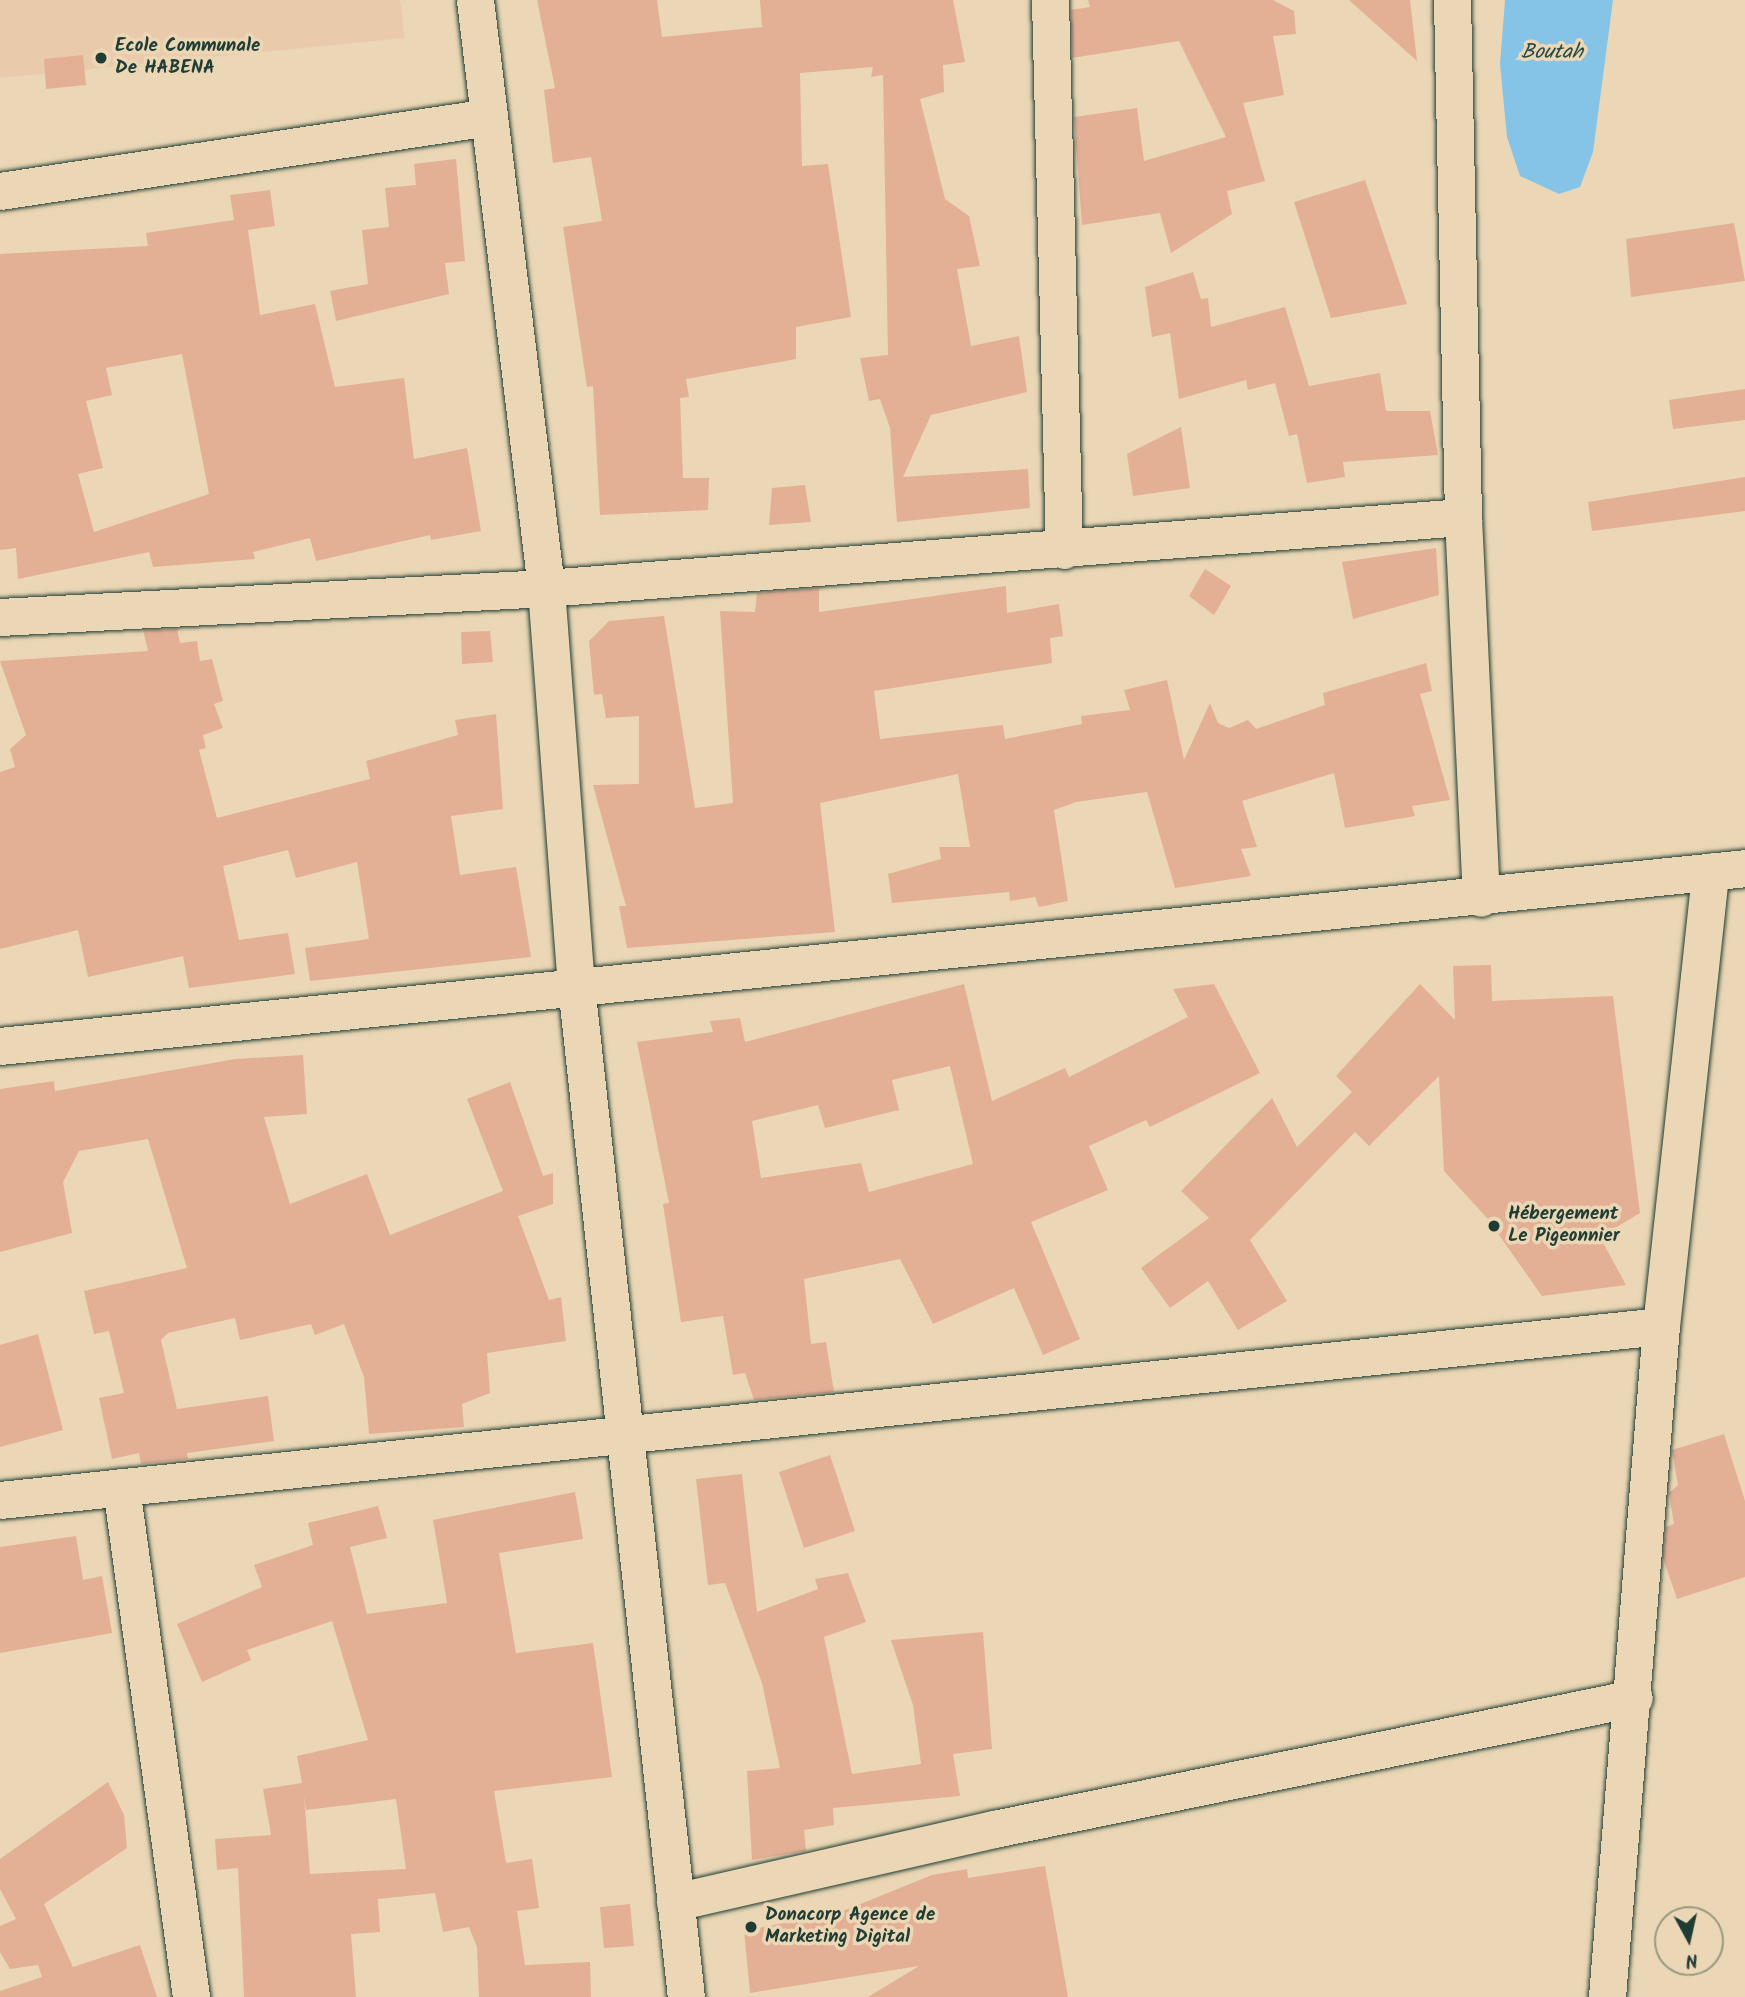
<!DOCTYPE html>
<meta charset="utf-8">
<style>
body{margin:0}
#map{position:relative;width:1745px;height:1997px;overflow:hidden;background:#ebd7b5;font-family:Kalam,sans-serif}
div>[style]{position:absolute}
.built>*{inset:0;background:#e9cbab}
.water>*{inset:0;background:#85c4e6}
.building>*{inset:0;background:#e3b095}
.roads{filter:drop-shadow(0 0 2px #1f3d34) drop-shadow(0 0 2px #1f3d34)}
.minor>*{height:37px;margin:-18.5px;padding:0 18.5px;transform-origin:18.5px;border-radius:18.5px;background:#ebd7b5}
.dots>*{width:19px;height:19px;translate:-50% -50%;box-sizing:border-box;border:4px solid #ebd7b5;border-radius:50%}
span{translate:-50% -50%;white-space:nowrap;text-align:center;line-height:1.15;-webkit-text-stroke:7px #ebd7b5;paint-order:stroke}
.poi-label{font-size:19px;color:#1f3d34;font-weight:700}
.left{translate:0 -50%;text-align:left}
.water-label{font-size:21px;color:#294a46;font-style:italic}
.north{position:absolute;left:1654px;top:1906px;width:70px;height:70px;box-sizing:border-box;background:#ebd7b5;border:2px solid #999981;border-radius:50%;rotate:172deg;font-size:19px;font-weight:700;line-height:28px;text-align:center;color:#1f3d34}
.north::after{content:'';display:block;margin:auto;width:24px;height:32px;background:#1f3d34;clip-path:polygon(50% 0,100% 100%,50% 72%,0 100%)}
</style>
<div id="map">
<div class="built">
<i style="clip-path:polygon(0 0,400px 0,405px 38px,0 78px)"></i>
</div>
<div class="water">
<i style="clip-path:polygon(1505px 0,1613px 0,1593px 152px,1580px 187px,1559px 194px,1520px 176px,1507px 137px,1500px 64px)"></i>
</div>
<div class="building">
<i style="clip-path:polygon(537px 0,657px 0,662px 37px,762px 27px,760px 0,953px 0,965px 62px,943px 65px,944px 92px,920px 99px,945px 199px,969px 216px,980px 266px,957px 269px,971px 346px,1019px 336px,1027px 392px,931px 415px,903px 477px,1028px 469px,1030px 508px,897px 522px,890px 428px,880px 399px,869px 401px,860px 358px,888px 355px,883px 75px,871px 77px,873px 67px,800px 73px,802px 166px,828px 164px,851px 317px,796px 327px,796px 359px,686px 379px,689px 397px,680px 398px,683px 478px,709px 478px,708px 510px,600px 515px,593px 386px,587px 387px,563px 227px,602px 221px,591px 157px,553px 163px,544px 90px,555px 88px)"></i>
<i style="clip-path:polygon(1088px 0,1273px 0,1294px 11px,1296px 34px,1273px 36px,1284px 95px,1243px 103px,1265px 181px,1227px 191px,1232px 214px,1171px 253px,1160px 213px,1082px 225px,1074px 117px,1137px 108px,1144px 161px,1226px 137px,1179px 41px,1072px 58px,1071px 10px,1090px 7px)"></i>
<i style="clip-path:polygon(1349px 0,1410px 0,1417px 61px)"></i>
<i style="clip-path:polygon(83px 55px,86px 85px,46px 89px,44px 59px)"></i>
<i style="clip-path:polygon(456px 159px,465px 261px,445px 263px,449px 294px,336px 321px,330px 291px,368px 284px,362px 230px,389px 227px,385px 188px,416px 185px,414px 164px)"></i>
<i style="clip-path:polygon(1365px 180px,1407px 304px,1331px 318px,1294px 202px)"></i>
<i style="clip-path:polygon(evenodd,270px 190px,275px 226px,248px 230px,260px 315px,315px 304px,335px 387px,404px 378px,414px 459px,467px 448px,481px 531px,431px 540px,430px 535px,316px 561px,310px 538px,253px 552px,255px 559px,153px 567px,149px 552px,18px 579px,16px 548px,0 550px,0 254px,148px 246px,146px 233px,234px 220px,230px 195px,270px 190px,182px 354px,209px 494px,94px 532px,78px 474px,103px 468px,86px 401px,112px 395px,106px 368px,182px 354px)"></i>
<i style="clip-path:polygon(1734px 223px,1745px 281px,1631px 297px,1626px 239px)"></i>
<i style="clip-path:polygon(1193px 272px,1201px 299px,1208px 298px,1211px 327px,1285px 307px,1309px 386px,1380px 373px,1386px 411px,1430px 411px,1438px 455px,1343px 462px,1345px 477px,1307px 483px,1297px 434px,1289px 436px,1275px 383px,1248px 390px,1246px 380px,1179px 399px,1170px 333px,1152px 337px,1145px 287px)"></i>
<i style="clip-path:polygon(1745px 389px,1745px 420px,1673px 429px,1669px 400px)"></i>
<i style="clip-path:polygon(1181px 427px,1190px 488px,1133px 496px,1127px 454px)"></i>
<i style="clip-path:polygon(1745px 477px,1745px 511px,1592px 531px,1588px 502px)"></i>
<i style="clip-path:polygon(805px 485px,811px 522px,769px 525px,772px 488px)"></i>
<i style="clip-path:polygon(1436px 548px,1439px 595px,1353px 619px,1342px 562px)"></i>
<i style="clip-path:polygon(1205px 569px,1231px 586px,1214px 615px,1189px 596px)"></i>
<i style="clip-path:polygon(1006px 586px,1007px 613px,1059px 604px,1063px 636px,1050px 638px,1052px 663px,874px 691px,880px 739px,1003px 725px,1005px 739px,1082px 724px,1081px 716px,1130px 710px,1124px 690px,1167px 680px,1184px 760px,1210px 703px,1218px 723px,1229px 728px,1248px 720px,1256px 729px,1325px 705px,1323px 693px,1426px 663px,1432px 691px,1420px 694px,1450px 800px,1412px 806px,1415px 816px,1345px 828px,1334px 773px,1242px 801px,1257px 847px,1241px 849px,1251px 876px,1175px 888px,1147px 792px,1076px 802px,1054px 810px,1068px 901px,1039px 907px,1035px 897px,1010px 901px,1009px 892px,892px 903px,888px 874px,941px 859px,939px 847px,970px 847px,958px 774px,820px 803px,835px 932px,627px 948px,619px 906px,626px 906px,593px 785px,639px 784px,639px 716px,606px 718px,602px 694px,594px 695px,589px 641px,609px 621px,664px 616px,695px 808px,733px 803px,720px 611px,755px 612px,757px 593px,819px 588px,819px 612px)"></i>
<i style="clip-path:polygon(177px 629px,180px 643px,197px 641px,200px 661px,212px 659px,223px 701px,214px 704px,223px 728px,203px 735px,206px 748px,199px 750px,217px 818px,370px 779px,366px 761px,458px 735px,455px 720px,496px 714px,503px 809px,451px 816px,460px 875px,516px 867px,531px 957px,310px 981px,305px 948px,369px 939px,357px 862px,296px 878px,288px 850px,223px 866px,239px 940px,288px 933px,295px 974px,189px 988px,183px 956px,88px 977px,78px 930px,0 949px,0 772px,15px 767px,10px 749px,26px 735px,0 661px,148px 651px,143px 630px)"></i>
<i style="clip-path:polygon(490px 631px,493px 662px,462px 664px,461px 632px)"></i>
<i style="clip-path:polygon(1491px 965px,1492px 1001px,1613px 996px,1640px 1213px,1600px 1237px,1626px 1285px,1542px 1296px,1487px 1218px,1444px 1171px,1439px 1076px,1369px 1146px,1355px 1132px,1250px 1240px,1287px 1301px,1238px 1330px,1208px 1281px,1170px 1308px,1141px 1268px,1209px 1218px,1181px 1191px,1272px 1098px,1297px 1147px,1352px 1092px,1336px 1076px,1420px 984px,1455px 1020px,1453px 966px)"></i>
<i style="clip-path:polygon(evenodd,964px 984px,992px 1101px,1065px 1068px,1069px 1077px,1188px 1017px,1173px 989px,1214px 984px,1260px 1073px,1150px 1127px,1146px 1120px,1089px 1146px,1108px 1190px,1031px 1222px,1080px 1339px,1043px 1355px,1014px 1288px,933px 1324px,900px 1259px,804px 1279px,811px 1344px,826px 1342px,834px 1392px,754px 1400px,745px 1373px,733px 1375px,723px 1316px,681px 1322px,663px 1204px,669px 1203px,637px 1042px,713px 1032px,710px 1021px,740px 1018px,745px 1042px,964px 984px,950px 1066px,973px 1164px,869px 1192px,861px 1163px,761px 1178px,752px 1121px,818px 1105px,825px 1128px,899px 1110px,892px 1080px,950px 1066px)"></i>
<i style="clip-path:polygon(303px 1055px,307px 1114px,264px 1117px,290px 1204px,367px 1174px,390px 1235px,503px 1191px,467px 1099px,510px 1082px,543px 1176px,553px 1173px,553px 1204px,518px 1216px,549px 1300px,561px 1297px,566px 1341px,487px 1353px,490px 1393px,462px 1404px,464px 1427px,369px 1434px,364px 1377px,344px 1324px,315px 1335px,311px 1324px,240px 1340px,235px 1318px,168px 1333px,161px 1340px,177px 1409px,268px 1396px,274px 1441px,187px 1453px,188px 1459px,141px 1464px,139px 1453px,112px 1459px,99px 1398px,124px 1393px,109px 1331px,94px 1334px,84px 1291px,187px 1268px,148px 1139px,79px 1151px,63px 1182px,72px 1233px,0 1252px,0 1089px,54px 1081px,55px 1091px,235px 1059px)"></i>
<i style="clip-path:polygon(38px 1334px,63px 1430px,0 1447px,0 1345px)"></i>
<i style="clip-path:polygon(1724px 1434px,1745px 1501px,1745px 1577px,1677px 1599px,1663px 1558px,1666px 1527px,1674px 1524px,1669px 1493px,1678px 1485px,1672px 1450px)"></i>
<i style="clip-path:polygon(830px 1455px,855px 1531px,804px 1548px,779px 1472px)"></i>
<i style="clip-path:polygon(742px 1474px,757px 1612px,818px 1589px,815px 1579px,848px 1573px,866px 1622px,824px 1637px,852px 1774px,921px 1764px,913px 1705px,891px 1640px,983px 1632px,992px 1749px,953px 1754px,960px 1796px,833px 1808px,834px 1825px,804px 1830px,806px 1851px,752px 1860px,747px 1771px,780px 1768px,762px 1683px,725px 1583px,708px 1585px,696px 1479px)"></i>
<i style="clip-path:polygon(evenodd,575px 1492px,583px 1539px,499px 1553px,516px 1653px,593px 1643px,612px 1777px,494px 1791px,506px 1863px,532px 1859px,539px 1908px,517px 1911px,525px 1965px,590px 1962px,591px 1997px,479px 1997px,477px 1947px,469px 1927px,443px 1932px,435px 1893px,378px 1899px,380px 1932px,351px 1934px,356px 1997px,244px 1997px,238px 1868px,217px 1870px,215px 1839px,271px 1835px,263px 1789px,302px 1783px,297px 1756px,368px 1740px,332px 1621px,247px 1650px,251px 1660px,202px 1682px,177px 1624px,262px 1587px,254px 1565px,313px 1545px,308px 1523px,378px 1506px,387px 1538px,350px 1547px,367px 1614px,447px 1603px,433px 1520px,575px 1492px,304px 1795px,306px 1810px,396px 1799px,406px 1869px,310px 1874px,304px 1795px)"></i>
<i style="clip-path:polygon(76px 1536px,83px 1580px,102px 1576px,112px 1633px,0 1653px,0 1547px)"></i>
<i style="clip-path:polygon(108px 1782px,124px 1815px,127px 1848px,44px 1904px,73px 1967px,140px 1945px,157px 1997px,0 1997px,0 1991px,42px 1977px,38px 1965px,10px 1969px,0 1952px,0 1926px,16px 1919px,0 1889px,0 1859px)"></i>
<i style="clip-path:polygon(1045px 1866px,1068px 1997px,868px 1997px,919px 1966px,750px 1993px,744px 1931px,843px 1911px,932px 1875px,967px 1869px,968px 1878px)"></i>
<i style="clip-path:polygon(630px 1904px,634px 1946px,604px 1948px,600px 1907px)"></i>
</div>
<div class="roads">
<div class="minor">
<i style="left:475px;top:0;width:592px;rotate:83.11deg"></i>
<i style="left:546px;top:588px;width:398px;rotate:85.7deg"></i>
<i style="left:576px;top:985px;width:1018px;rotate:83.8deg"></i>
<i style="left:1050px;top:0;width:550px;rotate:88.54deg"></i>
<i style="left:1452px;top:0;width:517px;rotate:88.78deg"></i>
<i style="left:0;top:191px;width:493px;rotate:-8.6deg"></i>
<i style="left:0;top:617px;width:547px;rotate:-3.04deg"></i>
<i style="left:546px;top:588px;width:920px;rotate:-4.43deg"></i>
<i style="left:1463px;top:517px;width:381px;rotate:87.3deg"></i>
<i style="left:0;top:1046px;width:1754px;rotate:-5.82deg"></i>
<i style="left:121px;top:1487px;width:515px;rotate:82.18deg"></i>
<i style="left:0;top:1500px;width:1670px;rotate:-5.98deg"></i>
<i style="left:675px;top:1902px;width:327px;rotate:-12.9deg"></i>
<i style="left:994px;top:1829px;width:653px;rotate:-11.57deg"></i>
<i style="left:1607px;top:1997px;width:673px;rotate:-85.4deg"></i>
<i style="left:1661px;top:1326px;width:457px;rotate:-83.8deg"></i>
</div>
</div>
<div class="dots">
<i style="left:101px;top:58px;background:#1f3d34"></i>
<i style="left:1494px;top:1226px;background:#1f3d34"></i>
<i style="left:751px;top:1927px;background:#1f3d34"></i>
</div>
<div class="poi-label">
<span class="left" style="left:115px;top:58px">Ecole Communale<br>De HABENA</span>
<span class="left" style="left:1508px;top:1226px">Hébergement<br>Le Pigeonnier</span>
<span class="left" style="left:765px;top:1927px">Donacorp Agence de<br>Marketing Digital</span>
</div>
<div class="water-label">
<span style="left:1552px;top:53px">Boutah</span>
</div>
<div class="north">N</div>
</div>
